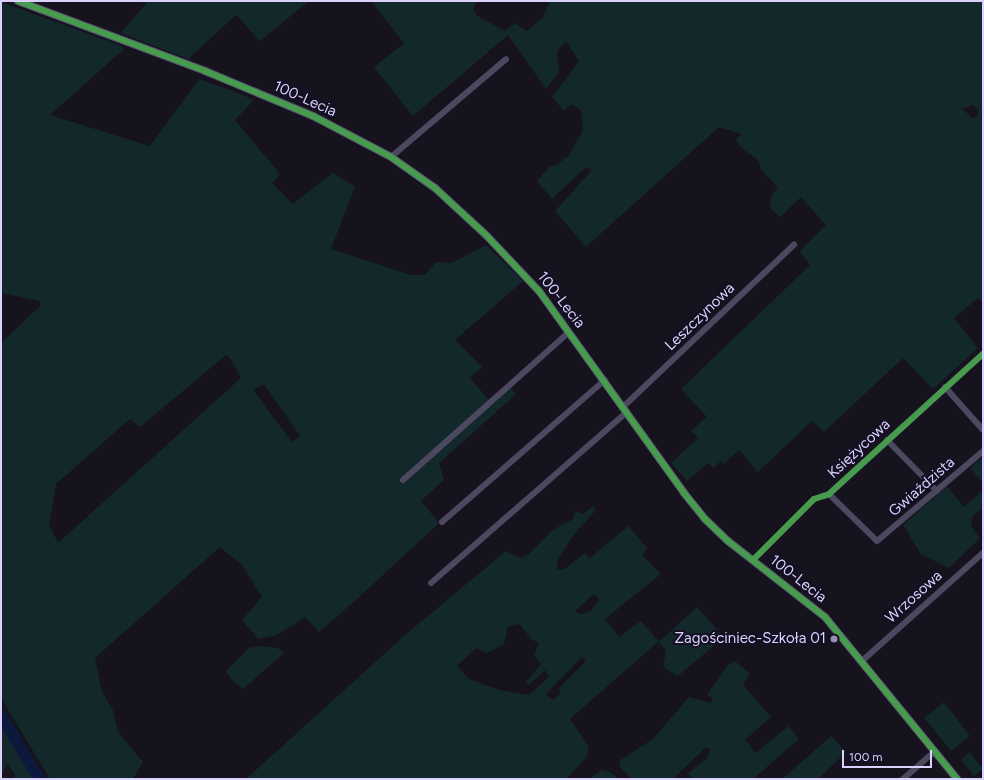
<!DOCTYPE html>
<meta charset="utf-8">
<style>
body{margin:0}
#map{position:relative;width:984px;height:780px;overflow:hidden;background:#16131e;font-family:Figtree,sans-serif}
div>[style]{position:absolute}
.green>*{inset:0;background:#13282a}
.river>*{height:11px;margin:-5.5px;padding:0 5.5px;transform-origin:5.5px;border-radius:5.5px;background:#0c193c}
.street>*{height:6px;margin:-3px;padding:0 3px;transform-origin:3px;border-radius:3px;background:#4b485f}
.secondary>*{height:8px;margin:-4px;padding:0 4px;transform-origin:4px;border-radius:4px;background:#585571}
.cycleway>*{height:6px;margin:-3px;padding:0 3px;transform-origin:3px;border-radius:3px;background:#469c4c}
.dots>*{width:11px;height:11px;translate:-50% -50%;box-sizing:border-box;border:2px solid #140f22;border-radius:50%}
span{translate:-50% -50%;white-space:nowrap;text-align:center;line-height:1.15;-webkit-text-stroke:4px #140f22;paint-order:stroke}
.street-label{font-size:15px;color:#dad2fd}
.poi-label{font-size:15px;color:#dad2fd}
.right{translate:-100% -50%;text-align:right}
.frame{position:absolute;inset:0;border:2px solid #dad2fd;pointer-events:none}
.scale{position:absolute;left:842px;top:750px;width:90px;height:18px;box-sizing:border-box;border:2px solid #dad2fd;border-top:0;padding-left:5px;font-size:12px;line-height:14px;white-space:nowrap;color:#dad2fd;-webkit-text-stroke:3px #140f22;paint-order:stroke}
</style>
<div id="map">
<div class="green">
<i style="clip-path:polygon(148px 1px,309px 1px,260px 41px,236px 15px,188px 59px,121px 33px)"></i>
<i style="clip-path:polygon(evenodd,371px 1px,477px 1px,473px 8px,476px 15px,505px 31px,515px 23px,527px 31px,543px 17px,550px 1px,983px 1px,983px 303px,978px 298px,954px 318px,978px 348px,933px 389px,903px 358px,824px 432px,812px 421px,758px 472px,739px 450px,724px 464px,721px 461px,713px 468px,708px 463px,687px 481px,671px 463px,698px 438px,691px 431px,707px 417px,681px 389px,810px 265px,800px 251px,826px 225px,801px 197px,780px 217px,770px 208px,771px 196px,778px 187px,761px 170px,759px 161px,740px 147px,736px 139px,742px 134px,719px 127px,586px 247px,555px 211px,592px 170px,586px 167px,552px 199px,537px 181px,550px 166px,555px 166px,568px 156px,583px 131px,581px 110px,572px 104px,564px 111px,552px 97px,579px 61px,566px 41px,557px 51px,559px 72px,546px 89px,508px 35px,413px 116px,374px 67px,404px 43px,371px 1px,973px 105px,979px 111px,974px 119px,962px 109px,973px 105px)"></i>
<i style="clip-path:polygon(evenodd,1px 2px,119px 45px,124px 49px,50px 115px,150px 146px,199px 79px,233px 91px,254px 100px,235px 120px,280px 174px,272px 183px,293px 204px,333px 173px,355px 187px,331px 249px,411px 275px,425px 275px,436px 262px,452px 263px,486px 245px,523px 281px,455px 340px,482px 367px,470px 378px,489px 400px,508px 385px,516px 394px,439px 463px,444px 480px,421px 501px,439px 523px,356px 600px,319px 632px,305px 617px,277px 635px,258px 639px,242px 620px,262px 597px,242px 565px,220px 547px,95px 658px,102px 692px,113px 710px,118px 732px,143px 762px,133px 779px,50px 779px,1px 698px,1px 343px,41px 305px,40px 301px,1px 293px,1px 2px,226px 355px,231px 359px,241px 378px,58px 543px,49px 525px,56px 484px,130px 419px,140px 427px,226px 355px,1px 2px,264px 384px,300px 436px,292px 442px,253px 390px,264px 384px)"></i>
<i style="clip-path:polygon(983px 457px,983px 483px,970px 468px)"></i>
<i style="clip-path:polygon(947px 486px,964px 507px,983px 490px,983px 507px,972px 517px,971px 526px,980px 538px,949px 568px,921px 554px,903px 525px)"></i>
<i style="clip-path:polygon(evenodd,593px 506px,596px 510px,572px 537px,558px 559px,557px 569px,563px 570px,585px 553px,590px 558px,628px 526px,647px 548px,642px 555px,661px 574px,605px 619px,619px 637px,641px 621px,659px 642px,697px 607px,724px 637px,678px 676px,663px 667px,666px 650px,658px 642px,570px 719px,589px 747px,587px 757px,566px 779px,246px 779px,404px 636px,506px 551px,521px 558px,529px 554px,553px 530px,573px 519px,576px 511px,583px 514px,593px 506px,594px 594px,599px 600px,592px 610px,582px 614px,574px 612px,594px 594px,593px 506px,520px 624px,531px 639px,539px 643px,534px 655px,541px 664px,526px 682px,529px 685px,545px 670px,549px 677px,529px 695px,499px 690px,469px 679px,457px 666px,476px 648px,487px 653px,504px 644px,508px 626px,520px 624px,593px 506px,582px 657px,586px 661px,559px 688px,561px 693px,552px 700px,546px 694px,582px 657px)"></i>
<i style="clip-path:polygon(261px 646px,277px 648px,285px 652px,243px 689px,232px 680px,226px 671px,250px 647px)"></i>
<i style="clip-path:polygon(735px 661px,750px 673px,743px 685px,771px 717px,745px 740px,756px 753px,788px 726px,799px 739px,753px 779px,692px 779px,688px 773px,707px 758px,710px 749px,706px 747px,673px 779px,632px 779px,620px 767px,619px 761px,653px 739px,689px 697px,711px 703px,713px 698px,707px 695px,727px 666px)"></i>
<i style="clip-path:polygon(944px 702px,970px 736px,951px 751px,924px 718px)"></i>
<i style="clip-path:polygon(1px 725px,14px 748px,35px 779px,14px 779px,15px 774px,7px 764px,1px 776px)"></i>
<i style="clip-path:polygon(831px 736px,846px 752px,818px 779px,782px 779px)"></i>
<i style="clip-path:polygon(970px 752px,983px 769px,974px 776px,961px 760px)"></i>
<i style="clip-path:polygon(601px 770px,610px 772px,619px 779px,589px 779px)"></i>
</div>
<div class="river">
<i style="left:1px;top:715px;width:74px;rotate:59.3deg"></i>
</div>
<div class="street">
<i style="left:391px;top:157px;width:151px;rotate:-40.4deg"></i>
<i style="left:945px;top:387px;width:57px;rotate:48.5deg"></i>
<i style="left:623px;top:407px;width:236px;rotate:-43.5deg"></i>
<i style="left:887px;top:440px;width:71px;rotate:45.6deg"></i>
<i style="left:403px;top:480px;width:222px;rotate:-41.7deg"></i>
<i style="left:829px;top:494px;width:67px;rotate:44.4deg"></i>
<i style="left:877px;top:541px;width:139px;rotate:-40.3deg"></i>
<i style="left:442px;top:522px;width:216px;rotate:-41.1deg"></i>
<i style="left:753px;top:560px;width:86px;rotate:-45deg"></i>
<i style="left:814px;top:499px;width:16px;rotate:-18deg"></i>
<i style="left:829px;top:494px;width:208px;rotate:-42.3deg"></i>
<i style="left:431px;top:583px;width:260px;rotate:-41.1deg"></i>
<i style="left:862px;top:661px;width:162px;rotate:-41.8deg"></i>
<i style="left:903px;top:779px;width:43px;rotate:-41.2deg"></i>
</div>
<div class="secondary">
<i style="left:18px;top:1px;width:200px;rotate:20.5deg"></i>
<i style="left:205px;top:71px;width:117px;rotate:22.6deg"></i>
<i style="left:313px;top:116px;width:88px;rotate:27.7deg"></i>
<i style="left:391px;top:157px;width:54px;rotate:35.2deg"></i>
<i style="left:435px;top:188px;width:69px;rotate:42.7deg"></i>
<i style="left:486px;top:235px;width:77px;rotate:46.6deg"></i>
<i style="left:539px;top:291px;width:249px;rotate:54.3deg"></i>
<i style="left:684px;top:493px;width:33px;rotate:51deg"></i>
<i style="left:705px;top:519px;width:32px;rotate:44deg"></i>
<i style="left:728px;top:541px;width:123px;rotate:38.1deg"></i>
<i style="left:825px;top:617px;width:209px;rotate:50.8deg"></i>
</div>
<div class="cycleway">
<i style="left:18px;top:1px;width:200px;rotate:20.5deg"></i>
<i style="left:205px;top:71px;width:117px;rotate:22.6deg"></i>
<i style="left:313px;top:116px;width:88px;rotate:27.7deg"></i>
<i style="left:391px;top:157px;width:54px;rotate:35.2deg"></i>
<i style="left:435px;top:188px;width:69px;rotate:42.7deg"></i>
<i style="left:486px;top:235px;width:77px;rotate:46.6deg"></i>
<i style="left:539px;top:291px;width:249px;rotate:54.3deg"></i>
<i style="left:684px;top:493px;width:33px;rotate:51deg"></i>
<i style="left:705px;top:519px;width:32px;rotate:44deg"></i>
<i style="left:728px;top:541px;width:123px;rotate:38.1deg"></i>
<i style="left:825px;top:617px;width:209px;rotate:50.8deg"></i>
<i style="left:753px;top:560px;width:86px;rotate:-45deg"></i>
<i style="left:814px;top:499px;width:16px;rotate:-18deg"></i>
<i style="left:829px;top:494px;width:208px;rotate:-42.3deg"></i>
</div>
<div class="dots">
<i style="left:834px;top:639px;background:#958faf"></i>
</div>
<div class="street-label">
<span style="left:305px;top:99px;rotate:24deg">100-Lecia</span>
<span style="left:561px;top:300px;rotate:52deg">100-Lecia</span>
<span style="left:700px;top:317px;rotate:-44deg">Leszczynowa</span>
<span style="left:859px;top:449px;rotate:-43deg">Księżycowa</span>
<span style="left:922px;top:487px;rotate:-41deg">Gwiaździsta</span>
<span style="left:798px;top:579px;rotate:38deg">100-Lecia</span>
<span style="left:914px;top:597px;rotate:-42deg">Wrzosowa</span>
</div>
<div class="poi-label">
<span class="right" style="left:826px;top:639px">Zagościniec-Szkoła 01</span>
</div>
<div class="frame"></div>
<div class="scale">100 m</div>
</div>
